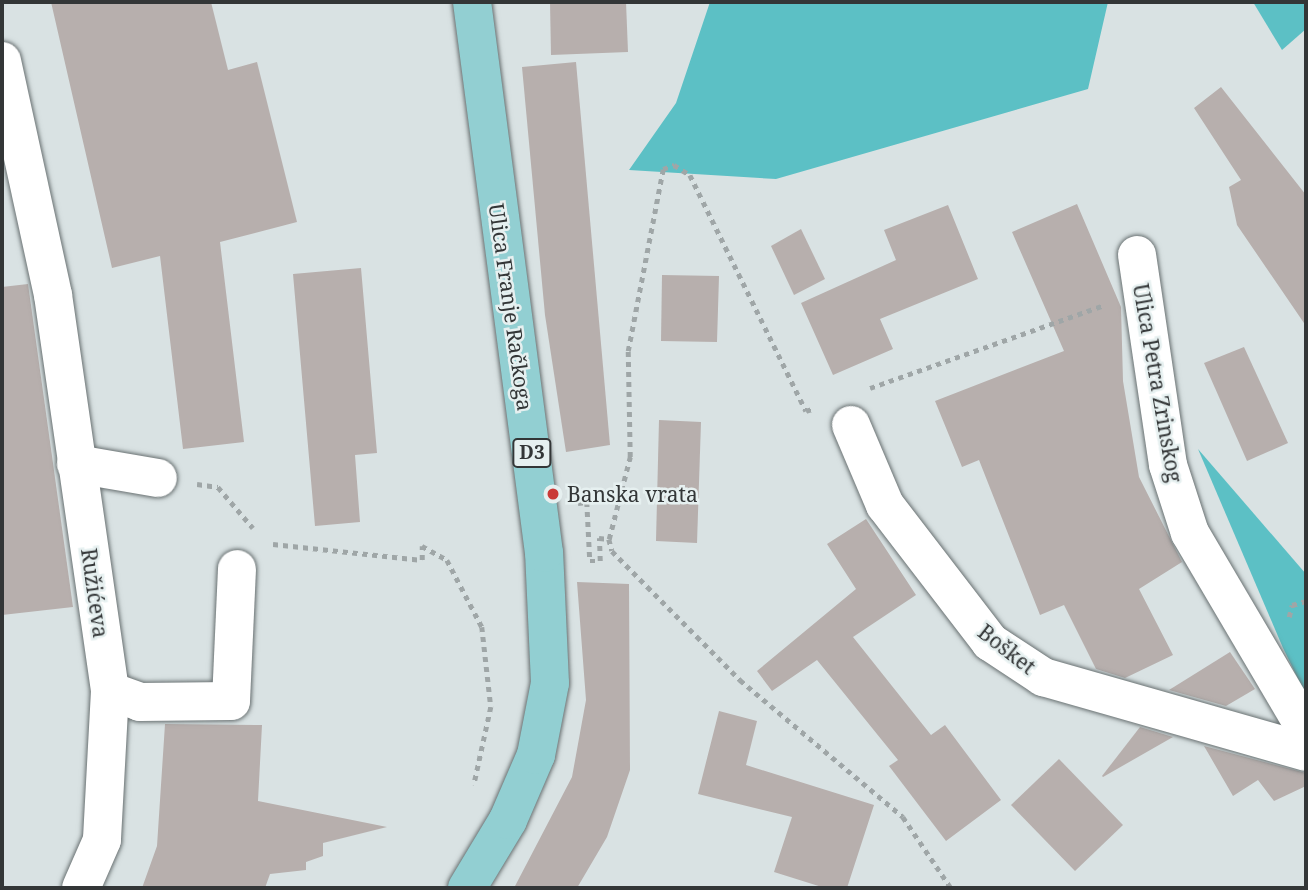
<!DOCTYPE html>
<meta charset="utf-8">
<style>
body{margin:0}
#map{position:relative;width:1308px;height:890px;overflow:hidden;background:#d9e2e3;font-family:"Noto Serif",serif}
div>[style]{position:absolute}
.forest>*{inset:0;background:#5cc0c5}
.building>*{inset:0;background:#b7afad}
.path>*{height:4.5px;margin-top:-2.25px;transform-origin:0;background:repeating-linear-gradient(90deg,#9fa6a7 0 5px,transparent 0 10px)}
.roads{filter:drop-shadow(0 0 2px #697172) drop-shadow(0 0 2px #697172)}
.minor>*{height:38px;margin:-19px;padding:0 19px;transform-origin:19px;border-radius:19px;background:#fff}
.major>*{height:38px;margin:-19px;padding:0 19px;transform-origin:19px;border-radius:19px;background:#92cfd2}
.dots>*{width:19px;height:19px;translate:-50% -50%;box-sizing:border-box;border:4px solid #e6f0f0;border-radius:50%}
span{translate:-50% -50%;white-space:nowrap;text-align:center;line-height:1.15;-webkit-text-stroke:5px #e6f0f0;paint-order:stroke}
.shield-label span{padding:2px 5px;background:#e6f0f0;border:2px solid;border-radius:5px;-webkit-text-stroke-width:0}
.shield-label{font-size:19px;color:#333637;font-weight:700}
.street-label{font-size:21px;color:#333637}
.poi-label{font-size:21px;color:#333637}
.left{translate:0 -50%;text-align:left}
.frame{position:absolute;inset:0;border:4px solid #333637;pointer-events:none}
</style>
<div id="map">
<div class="forest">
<i style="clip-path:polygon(710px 2px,1108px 2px,1088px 89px,776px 179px,629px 170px,676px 103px)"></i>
<i style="clip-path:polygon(1253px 2px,1306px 2px,1306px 29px,1282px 50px)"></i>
<i style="clip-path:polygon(1198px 449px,1306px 574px,1306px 695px,1283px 648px)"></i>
</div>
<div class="building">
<i style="clip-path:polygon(51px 2px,211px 2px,228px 70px,257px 62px,297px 222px,220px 242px,244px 442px,183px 449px,160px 256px,112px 268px)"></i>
<i style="clip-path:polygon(550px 2px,626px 2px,628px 52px,551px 55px)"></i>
<i style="clip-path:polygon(576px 62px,610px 445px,566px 452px,545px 315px,522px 67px)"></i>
<i style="clip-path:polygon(1221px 87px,1306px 195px,1306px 326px,1237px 225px,1229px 187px,1241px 180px,1194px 108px)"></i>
<i style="clip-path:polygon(1077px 204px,1121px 307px,1123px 381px,1139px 477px,1182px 562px,1139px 589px,1173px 655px,1125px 678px,1096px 669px,1064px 605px,1040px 615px,979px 460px,962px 467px,935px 401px,1064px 351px,1012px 232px)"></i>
<i style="clip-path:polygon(948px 205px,978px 279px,880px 319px,893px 349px,833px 375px,801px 303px,896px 260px,884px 230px)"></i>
<i style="clip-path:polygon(801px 229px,825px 279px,794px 295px,771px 246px)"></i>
<i style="clip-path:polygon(361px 268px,377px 453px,355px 455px,360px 522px,315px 526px,293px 274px)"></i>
<i style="clip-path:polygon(662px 275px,719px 276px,717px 342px,661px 341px)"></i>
<i style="clip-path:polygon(28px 284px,73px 607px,2px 615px,2px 287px)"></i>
<i style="clip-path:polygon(1244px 347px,1288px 443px,1247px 461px,1204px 363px)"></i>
<i style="clip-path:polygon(659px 420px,701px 422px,697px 543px,656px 541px)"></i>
<i style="clip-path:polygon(866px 519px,916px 595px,853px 637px,931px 735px,945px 725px,1001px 800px,946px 841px,889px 766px,898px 760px,817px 660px,772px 691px,757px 671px,856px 589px,827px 544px)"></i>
<i style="clip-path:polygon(577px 582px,629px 584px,630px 770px,607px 837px,577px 888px,514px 888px,572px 777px,586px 700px)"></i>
<i style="clip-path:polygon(1230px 652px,1255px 689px,1226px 706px,1169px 690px)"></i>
<i style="clip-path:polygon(719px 711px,757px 721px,746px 765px,874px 805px,847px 888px,825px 888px,774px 872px,792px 817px,698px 794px)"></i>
<i style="clip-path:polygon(165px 724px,262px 725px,258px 801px,387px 827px,323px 843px,323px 856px,306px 862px,306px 870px,270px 874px,265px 888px,142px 888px,157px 846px)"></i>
<i style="clip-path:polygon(1140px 727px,1173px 737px,1103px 777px,1102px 776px)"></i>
<i style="clip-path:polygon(1204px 746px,1306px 773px,1306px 786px,1274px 801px,1258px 780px,1233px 796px)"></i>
<i style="clip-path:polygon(1059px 759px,1123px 825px,1075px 871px,1011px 805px)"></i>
</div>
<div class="path">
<i style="left:870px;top:388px;width:246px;rotate:-19.5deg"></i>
<i style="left:197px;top:484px;width:21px;rotate:8deg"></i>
<i style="left:218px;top:487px;width:54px;rotate:49.5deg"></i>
<i style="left:578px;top:503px;width:9px;rotate:-6deg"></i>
<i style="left:587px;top:502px;width:59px;rotate:87.1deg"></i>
<i style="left:590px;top:561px;width:10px"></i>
<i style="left:600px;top:561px;width:23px;rotate:-92deg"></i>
<i style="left:599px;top:538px;width:10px;rotate:6deg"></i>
<i style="left:609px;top:539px;width:12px;rotate:76deg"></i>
<i style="left:612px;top:551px;width:182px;rotate:45.2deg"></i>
<i style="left:740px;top:680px;width:213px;rotate:40deg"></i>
<i style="left:903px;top:817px;width:86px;rotate:55.9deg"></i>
<i style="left:609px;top:539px;width:85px;rotate:-75.6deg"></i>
<i style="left:630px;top:457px;width:106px;rotate:-91.1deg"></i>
<i style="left:628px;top:351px;width:185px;rotate:-79.1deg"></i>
<i style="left:663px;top:169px;width:12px;rotate:-20deg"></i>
<i style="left:674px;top:165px;width:19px;rotate:32deg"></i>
<i style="left:690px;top:175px;width:263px;rotate:63.8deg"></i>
<i style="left:806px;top:411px;width:6px;rotate:-18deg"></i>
<i style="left:273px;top:544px;width:150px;rotate:6.1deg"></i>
<i style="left:422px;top:560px;width:14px;rotate:-90deg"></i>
<i style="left:422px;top:546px;width:29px;rotate:29deg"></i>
<i style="left:447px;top:560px;width:76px;rotate:62.4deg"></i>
<i style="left:482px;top:627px;width:81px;rotate:83.6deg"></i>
<i style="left:491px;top:707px;width:80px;rotate:102.3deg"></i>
<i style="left:1289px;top:617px;width:12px;rotate:-76deg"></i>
<i style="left:1292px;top:605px;width:15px;rotate:-16deg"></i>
</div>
<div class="roads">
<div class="minor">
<i style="left:2px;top:61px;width:239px;rotate:77.7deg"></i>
<i style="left:53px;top:295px;width:400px;rotate:81.8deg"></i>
<i style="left:110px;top:691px;width:149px;rotate:93.1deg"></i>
<i style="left:102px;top:840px;width:52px;rotate:113.6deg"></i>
<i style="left:1137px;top:255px;width:212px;rotate:81.6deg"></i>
<i style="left:1168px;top:465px;width:71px;rotate:72.1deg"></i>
<i style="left:1190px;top:533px;width:229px;rotate:59.5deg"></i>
<i style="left:851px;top:425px;width:87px;rotate:67deg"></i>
<i style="left:885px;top:505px;width:173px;rotate:52.5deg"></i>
<i style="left:990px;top:642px;width:64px;rotate:33.4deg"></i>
<i style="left:1043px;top:677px;width:273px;rotate:15.9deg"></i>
<i style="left:76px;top:464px;width:83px;rotate:9.7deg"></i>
<i style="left:110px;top:691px;width:32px;rotate:20deg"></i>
<i style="left:140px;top:702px;width:91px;rotate:-0.6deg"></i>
<i style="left:231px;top:701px;width:132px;rotate:-87.4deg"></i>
</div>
<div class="major">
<i style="left:467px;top:888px;width:79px;rotate:-58.9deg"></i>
<i style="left:508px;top:820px;width:71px;rotate:-66.7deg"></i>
<i style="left:536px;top:755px;width:73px;rotate:-79deg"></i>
<i style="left:550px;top:683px;width:130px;rotate:-92.6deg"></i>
<i style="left:544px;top:553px;width:556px;rotate:-97.44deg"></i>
</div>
</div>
<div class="dots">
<i style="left:553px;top:494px;background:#c93a37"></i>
</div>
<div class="shield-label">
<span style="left:532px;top:453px">D3</span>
</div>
<div class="street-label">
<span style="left:511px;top:307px;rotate:82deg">Ulica Franje Račkoga</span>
<span style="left:1158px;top:383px;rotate:80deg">Ulica Petra Zrinskog</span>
<span style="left:95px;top:593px;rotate:82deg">Ružićeva</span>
<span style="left:1007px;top:649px;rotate:38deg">Bošket</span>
</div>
<div class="poi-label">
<span class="left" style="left:567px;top:494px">Banska vrata</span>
</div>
<div class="frame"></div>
</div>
